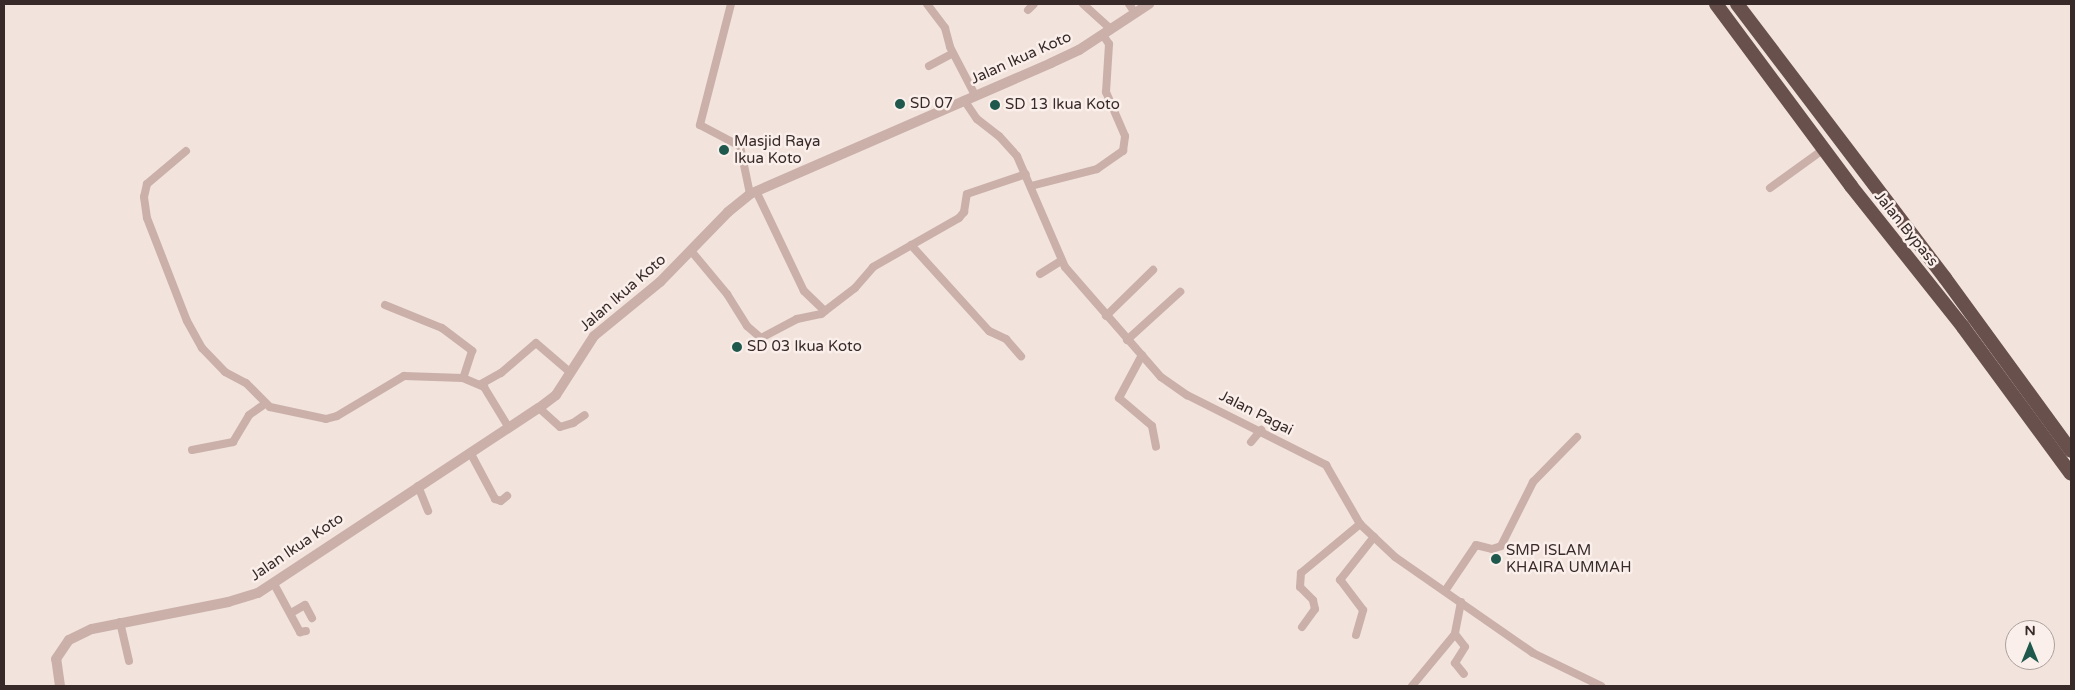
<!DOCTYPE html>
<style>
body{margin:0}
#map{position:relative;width:2075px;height:690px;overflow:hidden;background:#f2e3dd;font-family:"Varela Round",sans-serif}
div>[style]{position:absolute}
.minor>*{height:8px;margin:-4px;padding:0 4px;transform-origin:4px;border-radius:4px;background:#cab0a9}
.tertiary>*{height:10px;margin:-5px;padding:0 5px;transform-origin:5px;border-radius:5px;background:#cab0a9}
.trunk>*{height:14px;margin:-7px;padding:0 7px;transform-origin:7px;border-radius:7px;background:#68504d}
.dots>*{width:14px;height:14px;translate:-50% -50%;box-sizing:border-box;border:2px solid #faefea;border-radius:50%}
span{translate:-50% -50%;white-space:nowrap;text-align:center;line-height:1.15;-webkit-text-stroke:5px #faefea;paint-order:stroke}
.street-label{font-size:15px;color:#382a29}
.poi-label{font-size:15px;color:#382a29}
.left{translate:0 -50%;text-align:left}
.frame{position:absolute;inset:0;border:5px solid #382a29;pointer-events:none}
.north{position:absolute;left:2005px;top:620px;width:50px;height:50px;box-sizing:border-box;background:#faefea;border:1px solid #aca09d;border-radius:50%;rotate:0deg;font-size:14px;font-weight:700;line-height:20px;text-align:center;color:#382a29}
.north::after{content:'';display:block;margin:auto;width:18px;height:22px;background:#1f594e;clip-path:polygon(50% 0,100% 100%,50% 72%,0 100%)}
</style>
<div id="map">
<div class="minor">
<i style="left:731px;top:4px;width:125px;rotate:104.4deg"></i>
<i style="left:700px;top:125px;width:45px;rotate:27.7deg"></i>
<i style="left:740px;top:146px;width:49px;rotate:78.2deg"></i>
<i style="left:927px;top:4px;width:30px;rotate:53deg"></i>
<i style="left:945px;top:28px;width:20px;rotate:75deg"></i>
<i style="left:950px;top:47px;width:54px;rotate:62.5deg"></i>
<i style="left:1083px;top:4px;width:38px;rotate:42deg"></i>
<i style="left:1129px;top:4px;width:11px;rotate:56deg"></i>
<i style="left:1028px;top:10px;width:8px;rotate:-45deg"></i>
<i style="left:929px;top:66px;width:27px;rotate:-28deg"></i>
<i style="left:964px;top:100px;width:23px;rotate:56deg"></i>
<i style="left:977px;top:119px;width:28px;rotate:38deg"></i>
<i style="left:999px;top:136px;width:27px;rotate:48deg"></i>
<i style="left:1017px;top:156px;width:121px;rotate:66.6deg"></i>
<i style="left:1065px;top:267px;width:146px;rotate:48.9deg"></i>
<i style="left:1161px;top:377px;width:32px;rotate:35deg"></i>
<i style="left:1187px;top:395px;width:156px;rotate:26.7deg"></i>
<i style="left:1326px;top:465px;width:68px;rotate:60deg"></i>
<i style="left:1360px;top:524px;width:48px;rotate:43.3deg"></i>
<i style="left:1395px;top:557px;width:168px;rotate:34.8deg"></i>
<i style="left:1533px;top:653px;width:76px;rotate:25.9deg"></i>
<i style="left:186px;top:151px;width:51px;rotate:139.8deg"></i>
<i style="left:147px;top:184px;width:13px;rotate:103deg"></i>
<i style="left:144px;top:197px;width:21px;rotate:82deg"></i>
<i style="left:147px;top:218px;width:110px;rotate:68.8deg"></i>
<i style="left:187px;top:321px;width:31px;rotate:61deg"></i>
<i style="left:202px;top:348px;width:33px;rotate:46deg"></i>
<i style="left:225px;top:372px;width:24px;rotate:28deg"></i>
<i style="left:246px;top:383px;width:34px;rotate:45deg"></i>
<i style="left:270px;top:407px;width:57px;rotate:12.1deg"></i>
<i style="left:326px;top:419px;width:11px;rotate:-15deg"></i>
<i style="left:337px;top:416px;width:78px;rotate:-30.8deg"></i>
<i style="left:404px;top:376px;width:59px;rotate:1.9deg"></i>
<i style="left:463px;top:378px;width:23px;rotate:23deg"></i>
<i style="left:484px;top:387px;width:48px;rotate:58.6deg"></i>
<i style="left:1031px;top:186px;width:68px;rotate:-14.4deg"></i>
<i style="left:1097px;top:169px;width:32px;rotate:-35deg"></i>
<i style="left:1123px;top:151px;width:15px;rotate:-82deg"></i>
<i style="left:1125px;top:136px;width:48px;rotate:-113.4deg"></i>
<i style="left:1106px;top:92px;width:48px;rotate:-86.4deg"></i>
<i style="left:1109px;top:44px;width:11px;rotate:-124deg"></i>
<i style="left:1770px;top:188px;width:67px;rotate:-35.8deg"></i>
<i style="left:756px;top:191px;width:111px;rotate:64.4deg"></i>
<i style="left:804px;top:291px;width:29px;rotate:44deg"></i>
<i style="left:911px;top:245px;width:116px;rotate:47.8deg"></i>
<i style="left:989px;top:331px;width:19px;rotate:25deg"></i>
<i style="left:1006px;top:339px;width:23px;rotate:49deg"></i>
<i style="left:692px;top:252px;width:55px;rotate:50.2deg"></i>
<i style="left:727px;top:294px;width:38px;rotate:58deg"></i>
<i style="left:747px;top:326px;width:18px;rotate:41deg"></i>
<i style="left:761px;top:338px;width:41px;rotate:-27.8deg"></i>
<i style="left:797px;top:319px;width:25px;rotate:-12deg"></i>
<i style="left:821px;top:314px;width:43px;rotate:-37.4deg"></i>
<i style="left:855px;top:288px;width:28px;rotate:-49deg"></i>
<i style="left:873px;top:267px;width:99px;rotate:-29.7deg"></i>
<i style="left:959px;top:218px;width:8px;rotate:-50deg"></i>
<i style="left:964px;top:212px;width:18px;rotate:-81deg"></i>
<i style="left:967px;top:194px;width:62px;rotate:-18.7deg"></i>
<i style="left:1040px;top:274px;width:25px;rotate:-32deg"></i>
<i style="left:385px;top:305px;width:61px;rotate:22deg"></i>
<i style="left:442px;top:328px;width:38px;rotate:37deg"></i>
<i style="left:472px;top:351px;width:28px;rotate:108deg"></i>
<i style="left:1106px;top:316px;width:66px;rotate:-44.4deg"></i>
<i style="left:1127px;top:340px;width:72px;rotate:-42.2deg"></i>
<i style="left:1142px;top:355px;width:49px;rotate:118.1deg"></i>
<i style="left:1119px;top:398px;width:43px;rotate:40.3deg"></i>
<i style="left:1152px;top:426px;width:21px;rotate:79deg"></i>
<i style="left:481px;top:384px;width:23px;rotate:-29deg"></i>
<i style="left:501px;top:373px;width:46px;rotate:-40.6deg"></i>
<i style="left:536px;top:343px;width:46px;rotate:40.6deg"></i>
<i style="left:539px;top:408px;width:28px;rotate:42deg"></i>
<i style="left:560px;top:427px;width:14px;rotate:-17deg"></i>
<i style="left:573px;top:423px;width:14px;rotate:-34deg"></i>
<i style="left:1251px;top:442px;width:16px;rotate:-50deg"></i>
<i style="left:192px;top:450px;width:42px;rotate:-11deg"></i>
<i style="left:233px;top:442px;width:31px;rotate:-59deg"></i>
<i style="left:249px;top:415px;width:19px;rotate:-35deg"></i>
<i style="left:471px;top:454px;width:51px;rotate:61.9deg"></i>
<i style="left:495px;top:499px;width:6px;rotate:18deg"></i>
<i style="left:501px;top:501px;width:8px;rotate:-40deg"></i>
<i style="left:418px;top:486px;width:27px;rotate:68deg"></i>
<i style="left:274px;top:584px;width:55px;rotate:61.6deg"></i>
<i style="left:300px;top:632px;width:6px;rotate:-9deg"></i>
<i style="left:1445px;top:591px;width:55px;rotate:-56deg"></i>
<i style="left:1476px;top:545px;width:16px;rotate:14deg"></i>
<i style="left:1492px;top:549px;width:9px;rotate:-18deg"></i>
<i style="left:1501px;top:546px;width:72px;rotate:-63.4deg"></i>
<i style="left:1533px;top:482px;width:63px;rotate:-45.6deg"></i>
<i style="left:1461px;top:602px;width:33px;rotate:101deg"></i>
<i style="left:1455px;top:634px;width:16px;rotate:52deg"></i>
<i style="left:1465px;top:647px;width:19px;rotate:122deg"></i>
<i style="left:1455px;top:663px;width:14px;rotate:51deg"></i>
<i style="left:291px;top:613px;width:16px;rotate:-30deg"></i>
<i style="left:305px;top:605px;width:15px;rotate:62deg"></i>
<i style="left:120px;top:622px;width:40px;rotate:77deg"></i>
<i style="left:1302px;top:627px;width:22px;rotate:-54deg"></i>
<i style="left:1315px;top:609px;width:9px;rotate:-103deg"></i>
<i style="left:1313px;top:600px;width:18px;rotate:-135deg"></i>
<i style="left:1300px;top:587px;width:14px;rotate:-86deg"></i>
<i style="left:1301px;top:573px;width:77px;rotate:-39.7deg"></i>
<i style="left:1356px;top:635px;width:26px;rotate:-74deg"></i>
<i style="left:1363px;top:610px;width:38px;rotate:-127deg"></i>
<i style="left:1340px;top:580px;width:55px;rotate:-51.7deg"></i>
<i style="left:1412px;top:686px;width:67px;rotate:-50.4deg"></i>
</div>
<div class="tertiary">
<i style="left:60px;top:686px;width:27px;rotate:-98deg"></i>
<i style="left:56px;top:659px;width:23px;rotate:-56deg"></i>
<i style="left:69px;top:640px;width:25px;rotate:-26deg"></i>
<i style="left:92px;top:629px;width:139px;rotate:-11.2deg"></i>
<i style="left:228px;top:602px;width:31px;rotate:-17deg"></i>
<i style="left:258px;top:593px;width:336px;rotate:-33.4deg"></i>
<i style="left:539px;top:408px;width:21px;rotate:-37deg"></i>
<i style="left:556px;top:395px;width:70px;rotate:-57.2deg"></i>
<i style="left:594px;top:336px;width:85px;rotate:-39.3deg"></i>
<i style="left:660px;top:282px;width:98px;rotate:-45.8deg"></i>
<i style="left:728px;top:212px;width:28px;rotate:-39deg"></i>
<i style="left:750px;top:194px;width:328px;rotate:-23.5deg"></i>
<i style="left:1051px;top:63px;width:31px;rotate:-25deg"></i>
<i style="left:1079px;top:50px;width:84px;rotate:-33.3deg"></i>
</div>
<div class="trunk">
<i style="left:1716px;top:4px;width:227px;rotate:53.4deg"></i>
<i style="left:1851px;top:186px;width:180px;rotate:51.5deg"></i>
<i style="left:1963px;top:327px;width:182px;rotate:53.7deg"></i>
<i style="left:1737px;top:4px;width:344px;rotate:52.8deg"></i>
<i style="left:1945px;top:278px;width:214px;rotate:53.9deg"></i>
</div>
<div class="dots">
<i style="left:900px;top:104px;background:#1f594e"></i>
<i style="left:995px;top:105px;background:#1f594e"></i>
<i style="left:724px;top:150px;background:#1f594e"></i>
<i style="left:737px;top:347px;background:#1f594e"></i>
<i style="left:1496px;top:559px;background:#1f594e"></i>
</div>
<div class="street-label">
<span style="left:1021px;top:58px;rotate:-24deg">Jalan Ikua Koto</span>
<span style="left:1906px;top:229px;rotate:51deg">Jalan Bypass</span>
<span style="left:623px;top:293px;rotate:-41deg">Jalan Ikua Koto</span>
<span style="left:1256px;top:413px;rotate:27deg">Jalan Pagai</span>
<span style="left:297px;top:547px;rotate:-34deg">Jalan Ikua Koto</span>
</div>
<div class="poi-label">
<span class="left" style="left:910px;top:104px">SD 07</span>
<span class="left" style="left:1005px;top:105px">SD 13 Ikua Koto</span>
<span class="left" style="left:734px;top:150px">Masjid Raya<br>Ikua Koto</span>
<span class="left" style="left:747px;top:347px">SD 03 Ikua Koto</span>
<span class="left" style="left:1506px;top:559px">SMP ISLAM<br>KHAIRA UMMAH</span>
</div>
<div class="frame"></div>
<div class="north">N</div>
</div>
